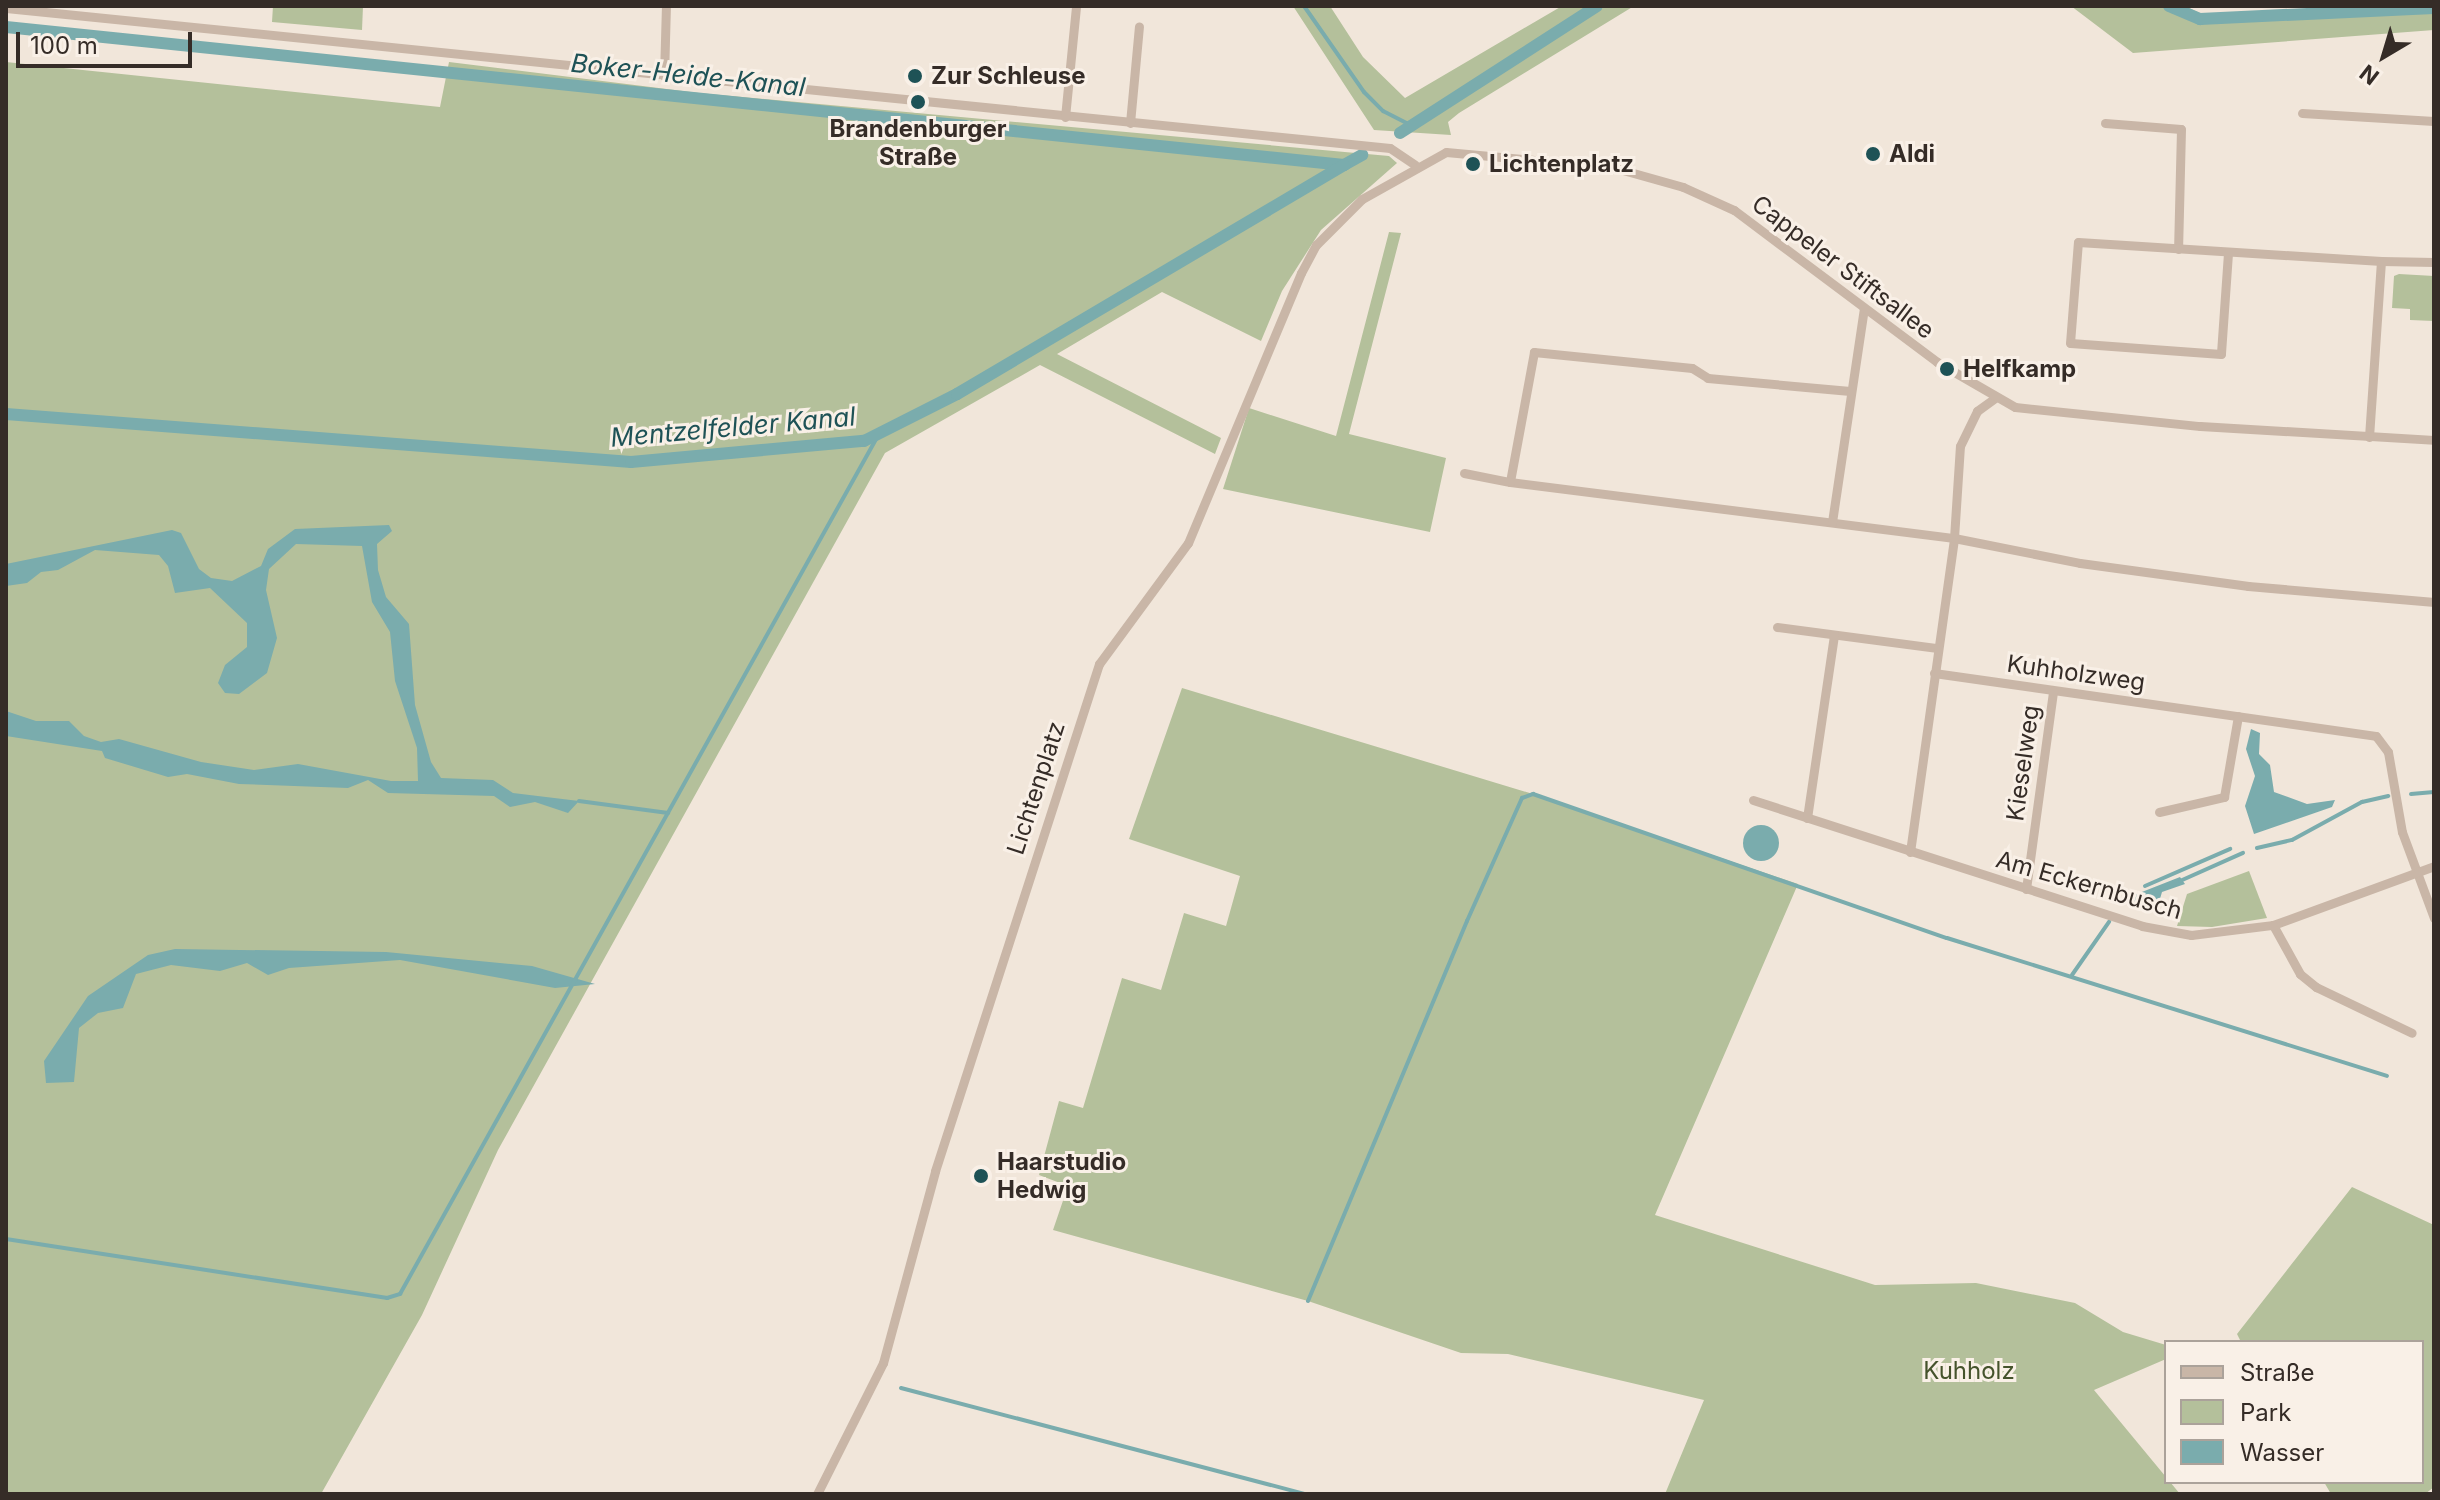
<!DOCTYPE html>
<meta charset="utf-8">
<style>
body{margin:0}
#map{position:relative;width:2440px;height:1500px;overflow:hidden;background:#f1e6da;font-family:Inter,sans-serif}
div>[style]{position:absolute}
.green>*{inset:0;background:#b4c09b}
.water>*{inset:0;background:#7aacad}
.round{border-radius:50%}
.stream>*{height:4px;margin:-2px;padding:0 2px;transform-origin:2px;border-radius:2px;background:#7aacad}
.canal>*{height:12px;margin:-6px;padding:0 6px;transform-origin:6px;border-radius:6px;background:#7aacad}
.street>*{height:9px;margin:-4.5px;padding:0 4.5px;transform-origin:4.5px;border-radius:4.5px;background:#c9b6a7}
.dots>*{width:22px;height:22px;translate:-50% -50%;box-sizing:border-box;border:4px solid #f9f0e7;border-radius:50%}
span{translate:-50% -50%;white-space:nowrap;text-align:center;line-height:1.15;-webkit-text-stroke:6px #f9f0e7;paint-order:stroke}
.poi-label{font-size:24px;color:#352c27;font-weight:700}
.left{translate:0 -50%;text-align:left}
.street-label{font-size:24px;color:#352c27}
.park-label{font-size:24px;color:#45532c}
.water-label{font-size:26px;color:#1e5256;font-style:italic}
.frame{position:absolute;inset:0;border:8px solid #352c27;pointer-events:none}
.legend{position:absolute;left:2164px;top:1340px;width:260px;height:144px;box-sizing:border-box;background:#f9f0e7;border:2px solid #aba29a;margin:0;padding:10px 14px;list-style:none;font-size:24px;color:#352c27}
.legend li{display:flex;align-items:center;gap:16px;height:40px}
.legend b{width:40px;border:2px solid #aba29a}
.north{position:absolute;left:2344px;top:16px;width:80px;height:80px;-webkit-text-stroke:6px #f9f0e7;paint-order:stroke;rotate:218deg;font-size:22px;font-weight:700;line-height:32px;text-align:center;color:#352c27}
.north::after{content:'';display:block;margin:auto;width:28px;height:36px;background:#352c27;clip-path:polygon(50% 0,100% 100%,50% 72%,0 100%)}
.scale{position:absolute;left:16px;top:32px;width:176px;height:36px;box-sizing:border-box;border:4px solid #352c27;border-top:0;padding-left:10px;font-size:24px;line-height:28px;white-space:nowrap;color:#352c27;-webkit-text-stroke:6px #f9f0e7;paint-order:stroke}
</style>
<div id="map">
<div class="green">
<i style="clip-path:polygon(273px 6px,363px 6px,362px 30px,272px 22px)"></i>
<i style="clip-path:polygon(1293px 6px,1330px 6px,1363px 57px,1405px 98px,1562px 6px,1634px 6px,1459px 113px,1448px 122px,1451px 135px,1374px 130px)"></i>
<i style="clip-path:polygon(2071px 6px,2185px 6px,2204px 15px,2434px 6px,2434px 30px,2133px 53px)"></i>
<i style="clip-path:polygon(6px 62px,440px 107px,449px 62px,699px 93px,1389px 156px,1397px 163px,1321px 230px,1282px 291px,1261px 341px,1162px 292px,1057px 354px,1221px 438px,1215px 454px,1040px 365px,885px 453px,498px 1150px,422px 1315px,321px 1494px,6px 1494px)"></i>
<i style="clip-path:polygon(1389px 232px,1401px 233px,1349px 434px,1446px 458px,1430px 532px,1223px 489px,1249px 408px,1336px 436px)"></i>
<i style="clip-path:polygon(2399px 274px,2434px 276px,2434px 321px,2410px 320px,2410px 309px,2392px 308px,2394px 276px)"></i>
<i style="clip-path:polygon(1182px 688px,1533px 794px,1798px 884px,1655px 1215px,1875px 1285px,1976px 1283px,2075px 1303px,2123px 1332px,2166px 1345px,2166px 1359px,2094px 1390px,2180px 1494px,1665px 1494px,1704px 1400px,1508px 1354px,1461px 1353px,1308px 1301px,1053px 1230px,1068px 1186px,1039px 1175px,1059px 1101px,1083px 1108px,1122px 978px,1161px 990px,1184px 913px,1226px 926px,1240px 876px,1129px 839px)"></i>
<i style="clip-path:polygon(2249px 871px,2267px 918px,2212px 927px,2177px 926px,2187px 894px)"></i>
<i style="clip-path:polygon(2352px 1187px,2434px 1225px,2434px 1487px,2425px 1494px,2331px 1494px,2324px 1482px,2422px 1482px,2422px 1342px,2241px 1342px,2237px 1334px)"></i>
</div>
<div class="water">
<i style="clip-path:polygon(389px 525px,392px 531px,377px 544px,378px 570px,386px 597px,409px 624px,415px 705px,431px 762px,441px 778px,493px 780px,513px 793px,579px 801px,568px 813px,535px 802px,510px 807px,494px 796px,388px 793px,368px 780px,348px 788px,239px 784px,187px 774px,168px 777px,105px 758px,102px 751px,6px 736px,6px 711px,36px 721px,69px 721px,84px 736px,101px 742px,119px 739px,201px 762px,254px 770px,298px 764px,391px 781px,418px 781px,417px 748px,395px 681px,390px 632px,372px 602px,362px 546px,296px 544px,269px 569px,266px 590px,277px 638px,267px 673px,239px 694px,225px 693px,218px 683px,225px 665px,247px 647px,247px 623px,210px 588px,175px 593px,168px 566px,159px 555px,95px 550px,58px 570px,41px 572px,27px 583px,6px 586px,6px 564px,172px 530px,181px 533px,199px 569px,211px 578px,232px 581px,261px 566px,268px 549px,295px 529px)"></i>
<i style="clip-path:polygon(2251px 729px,2260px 733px,2259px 754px,2270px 765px,2274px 792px,2307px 804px,2335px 800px,2332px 807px,2254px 834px,2245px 806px,2255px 776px,2246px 749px)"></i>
<i class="round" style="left:1743px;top:825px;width:36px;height:36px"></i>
<i style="clip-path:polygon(2180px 877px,2185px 884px,2162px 892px,2157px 909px,2119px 901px)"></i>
<i style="clip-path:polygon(175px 949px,386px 952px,532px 966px,595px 984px,555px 988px,400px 960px,289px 968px,268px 975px,247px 963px,220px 971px,171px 965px,136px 974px,123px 1008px,98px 1013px,79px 1028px,74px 1082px,46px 1083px,44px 1061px,88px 996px,148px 955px)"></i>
</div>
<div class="stream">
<i style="left:1304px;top:6px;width:105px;rotate:55.1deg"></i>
<i style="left:1364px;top:92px;width:27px;rotate:45deg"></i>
<i style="left:1383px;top:111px;width:33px;rotate:27deg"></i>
<i style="left:2411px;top:794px;width:23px;rotate:-5deg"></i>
<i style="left:579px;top:801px;width:90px;rotate:7.7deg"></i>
<i style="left:2257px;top:848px;width:36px;rotate:-13deg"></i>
<i style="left:2292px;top:840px;width:80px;rotate:-28.5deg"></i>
<i style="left:2362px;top:802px;width:27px;rotate:-13deg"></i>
<i style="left:2180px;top:881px;width:69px;rotate:-24deg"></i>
<i style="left:2145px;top:886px;width:93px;rotate:-23.5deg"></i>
<i style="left:2072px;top:975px;width:65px;rotate:-55.1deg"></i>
<i style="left:6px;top:1239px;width:386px;rotate:8.8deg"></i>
<i style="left:387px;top:1298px;width:14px;rotate:-17deg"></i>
<i style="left:400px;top:1294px;width:989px;rotate:-60.89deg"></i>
<i style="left:1308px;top:1301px;width:412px;rotate:-67.3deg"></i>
<i style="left:1467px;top:921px;width:135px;rotate:-65.9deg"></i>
<i style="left:1522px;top:798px;width:12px;rotate:-20deg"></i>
<i style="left:1533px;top:794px;width:438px;rotate:19.2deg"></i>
<i style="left:1947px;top:938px;width:461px;rotate:17.4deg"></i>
<i style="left:901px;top:1388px;width:417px;rotate:14.7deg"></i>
</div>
<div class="canal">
<i style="left:2169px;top:6px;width:34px;rotate:23deg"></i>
<i style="left:2200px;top:19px;width:234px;rotate:-2.7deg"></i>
<i style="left:6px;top:27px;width:1345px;rotate:5.89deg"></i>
<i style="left:1344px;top:165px;width:21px;rotate:-29deg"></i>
<i style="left:1400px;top:133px;width:234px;rotate:-32.8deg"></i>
<i style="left:6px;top:414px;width:627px;rotate:4.39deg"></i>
<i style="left:631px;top:462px;width:234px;rotate:-5.2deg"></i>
<i style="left:864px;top:441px;width:104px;rotate:-26.8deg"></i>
<i style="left:957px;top:394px;width:450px;rotate:-30.6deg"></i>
</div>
<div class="street">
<i style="left:6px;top:8px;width:1391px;rotate:5.78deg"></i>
<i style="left:1390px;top:148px;width:30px;rotate:34deg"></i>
<i style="left:664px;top:76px;width:70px;rotate:-88.4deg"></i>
<i style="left:2302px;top:113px;width:132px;rotate:3.5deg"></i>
<i style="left:1065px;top:117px;width:112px;rotate:-84.3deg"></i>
<i style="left:1130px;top:123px;width:97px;rotate:-84.7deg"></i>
<i style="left:2105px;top:123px;width:76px;rotate:4.5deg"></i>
<i style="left:2181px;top:129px;width:120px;rotate:91.4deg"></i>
<i style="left:2228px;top:253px;width:101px;rotate:94deg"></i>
<i style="left:2221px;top:354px;width:151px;rotate:-175.8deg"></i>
<i style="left:2070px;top:343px;width:101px;rotate:-85.5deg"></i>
<i style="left:2078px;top:242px;width:304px;rotate:3.6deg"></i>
<i style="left:1850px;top:391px;width:143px;rotate:-174.8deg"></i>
<i style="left:1708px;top:378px;width:19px;rotate:-148deg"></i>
<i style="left:1692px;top:368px;width:159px;rotate:-174.2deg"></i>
<i style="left:1534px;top:352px;width:132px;rotate:100.5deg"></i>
<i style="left:1510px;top:482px;width:448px;rotate:7.2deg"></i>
<i style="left:1954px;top:538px;width:128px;rotate:11.2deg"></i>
<i style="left:2080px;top:563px;width:170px;rotate:7.8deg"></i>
<i style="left:2248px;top:586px;width:187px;rotate:4.9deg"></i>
<i style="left:2369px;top:437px;width:176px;rotate:-86.1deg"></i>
<i style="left:2381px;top:261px;width:53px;rotate:1.1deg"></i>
<i style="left:1464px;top:473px;width:47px;rotate:11.1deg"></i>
<i style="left:1832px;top:522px;width:216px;rotate:-81.5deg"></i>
<i style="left:1777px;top:627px;width:160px;rotate:7.5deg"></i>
<i style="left:1934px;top:673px;width:446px;rotate:8.1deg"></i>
<i style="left:2376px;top:736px;width:20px;rotate:53deg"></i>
<i style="left:2388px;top:752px;width:81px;rotate:80.1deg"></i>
<i style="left:2402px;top:832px;width:92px;rotate:69.6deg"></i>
<i style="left:1753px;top:800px;width:409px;rotate:17.9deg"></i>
<i style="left:2142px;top:926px;width:50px;rotate:10.4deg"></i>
<i style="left:2191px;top:935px;width:83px;rotate:-7deg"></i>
<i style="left:2273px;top:925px;width:171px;rotate:-20.1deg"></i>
<i style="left:2159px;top:812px;width:67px;rotate:-13deg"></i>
<i style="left:2224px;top:797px;width:82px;rotate:-80.2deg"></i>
<i style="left:1807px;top:818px;width:185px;rotate:-81.6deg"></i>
<i style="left:1910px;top:852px;width:317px;rotate:-82deg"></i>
<i style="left:1954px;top:538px;width:92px;rotate:-86.3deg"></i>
<i style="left:1960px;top:446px;width:39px;rotate:-64deg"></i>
<i style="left:1977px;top:411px;width:22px;rotate:-36deg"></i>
<i style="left:2026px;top:889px;width:200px;rotate:-82.2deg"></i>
<i style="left:2273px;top:925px;width:56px;rotate:61.1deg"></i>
<i style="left:2300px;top:974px;width:21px;rotate:39deg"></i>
<i style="left:2316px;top:987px;width:106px;rotate:25.6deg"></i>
<i style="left:817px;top:1494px;width:147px;rotate:-63.3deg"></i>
<i style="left:883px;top:1363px;width:199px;rotate:-74.8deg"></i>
<i style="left:935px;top:1171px;width:533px;rotate:-72.08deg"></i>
<i style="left:1099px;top:664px;width:150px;rotate:-53.7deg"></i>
<i style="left:1188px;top:543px;width:293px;rotate:-67.3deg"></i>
<i style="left:1301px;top:273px;width:32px;rotate:-62deg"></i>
<i style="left:1316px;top:245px;width:65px;rotate:-45deg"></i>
<i style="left:1362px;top:199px;width:96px;rotate:-29.2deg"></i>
<i style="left:1446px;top:152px;width:167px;rotate:5.2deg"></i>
<i style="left:1612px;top:167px;width:74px;rotate:15.7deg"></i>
<i style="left:1683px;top:187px;width:56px;rotate:24.3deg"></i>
<i style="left:1734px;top:210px;width:254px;rotate:36.8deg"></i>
<i style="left:1937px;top:362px;width:90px;rotate:30deg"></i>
<i style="left:2015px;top:407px;width:186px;rotate:5.9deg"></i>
<i style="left:2200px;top:426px;width:234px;rotate:3.4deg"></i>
</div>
<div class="dots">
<i style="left:915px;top:76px;background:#1e5256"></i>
<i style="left:918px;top:102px;background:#1e5256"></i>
<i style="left:1873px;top:154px;background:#1e5256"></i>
<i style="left:1473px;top:164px;background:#1e5256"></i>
<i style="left:1947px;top:369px;background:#1e5256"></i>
<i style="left:981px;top:1176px;background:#1e5256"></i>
</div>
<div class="poi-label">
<span class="left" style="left:931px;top:76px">Zur Schleuse</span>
<span style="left:918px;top:143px">Brandenburger<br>Straße</span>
<span class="left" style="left:1889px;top:154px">Aldi</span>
<span class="left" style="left:1489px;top:164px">Lichtenplatz</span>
<span class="left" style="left:1963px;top:369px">Helfkamp</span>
<span class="left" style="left:997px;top:1176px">Haarstudio<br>Hedwig</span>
</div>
<div class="street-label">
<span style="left:1843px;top:267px;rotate:37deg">Cappeler Stiftsallee</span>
<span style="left:2076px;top:673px;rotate:8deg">Kuhholzweg</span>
<span style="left:2023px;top:763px;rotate:-82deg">Kieselweg</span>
<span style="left:1036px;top:788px;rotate:-72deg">Lichtenplatz</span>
<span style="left:2089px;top:885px;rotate:16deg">Am Eckernbusch</span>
</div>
<div class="park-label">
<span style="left:1969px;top:1371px">Kuhholz</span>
</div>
<div class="water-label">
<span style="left:688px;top:75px;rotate:6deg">Boker-Heide-Kanal</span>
<span style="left:733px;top:427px;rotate:-5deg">Mentzelfelder Kanal</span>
</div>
<div class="frame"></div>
<ul class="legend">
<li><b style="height:10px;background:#c9b6a7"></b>Straße</li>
<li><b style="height:22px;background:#b4c09b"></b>Park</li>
<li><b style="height:22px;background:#7aacad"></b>Wasser</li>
</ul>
<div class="north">N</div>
<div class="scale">100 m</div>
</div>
